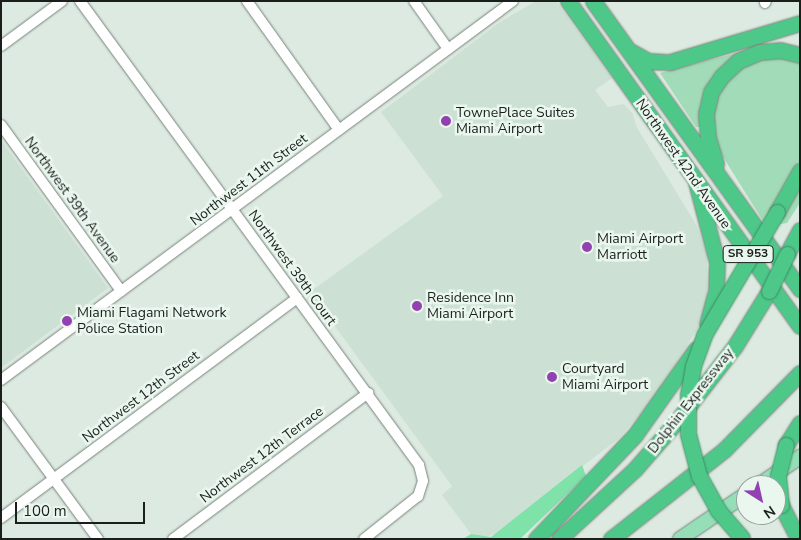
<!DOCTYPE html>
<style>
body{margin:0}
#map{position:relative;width:801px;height:540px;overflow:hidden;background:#ddeae1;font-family:"Nunito Sans",sans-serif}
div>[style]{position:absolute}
.built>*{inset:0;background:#cce0d3}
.green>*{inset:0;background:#a1dbb7}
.water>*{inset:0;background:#7fe2a9}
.roads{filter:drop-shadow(0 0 1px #77837b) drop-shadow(0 0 1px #77837b)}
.minor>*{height:10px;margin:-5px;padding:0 5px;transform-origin:5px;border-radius:5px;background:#fff}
.major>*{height:14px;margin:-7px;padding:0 7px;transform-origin:7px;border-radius:7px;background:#94deb8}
.highway>*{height:15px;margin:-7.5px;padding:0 7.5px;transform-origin:7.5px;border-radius:7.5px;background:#4dc888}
.bridges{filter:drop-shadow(0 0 1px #3c8d62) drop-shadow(0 0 1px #3c8d62)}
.highway-bridge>*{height:15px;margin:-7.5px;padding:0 7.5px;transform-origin:7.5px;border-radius:7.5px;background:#4dc888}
.dots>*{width:14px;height:14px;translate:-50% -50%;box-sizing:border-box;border:2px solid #eaf7ee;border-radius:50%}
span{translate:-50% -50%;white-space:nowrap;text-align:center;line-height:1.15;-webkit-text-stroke:5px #eaf7ee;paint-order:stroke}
.shield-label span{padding:1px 4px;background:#eaf7ee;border:1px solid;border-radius:4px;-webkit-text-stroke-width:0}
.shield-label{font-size:12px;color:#1b1f1c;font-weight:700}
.poi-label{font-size:14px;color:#1b1f1c}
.left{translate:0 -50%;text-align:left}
.street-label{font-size:14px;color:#1b1f1c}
.frame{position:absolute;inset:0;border:2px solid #1b1f1c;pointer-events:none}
.north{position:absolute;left:736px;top:475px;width:50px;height:50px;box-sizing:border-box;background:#eaf7ee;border:1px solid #97a19a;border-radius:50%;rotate:145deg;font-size:14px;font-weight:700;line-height:20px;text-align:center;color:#1b1f1c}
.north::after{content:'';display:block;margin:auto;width:18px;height:22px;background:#9241b1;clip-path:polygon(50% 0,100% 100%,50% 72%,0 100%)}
.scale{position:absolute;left:15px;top:502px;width:130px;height:22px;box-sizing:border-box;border:2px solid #1b1f1c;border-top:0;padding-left:6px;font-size:15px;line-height:18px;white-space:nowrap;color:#1b1f1c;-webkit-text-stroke:4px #eaf7ee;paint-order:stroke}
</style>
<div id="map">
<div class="built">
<i style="clip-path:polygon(536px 1px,556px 1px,612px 78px,595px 90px,608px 107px,624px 104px,633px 114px,636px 126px,697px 226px,707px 254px,707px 303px,699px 326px,653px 400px,618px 439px,495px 534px,486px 537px,471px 534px,442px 495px,452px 486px,323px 310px,321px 312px,307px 294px,443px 196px,381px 112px,500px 22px)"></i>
<i style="clip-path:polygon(1px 140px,108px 288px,1px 368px)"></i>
</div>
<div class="green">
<i style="clip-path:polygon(748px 50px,709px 83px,703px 92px,707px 94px,702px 127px,696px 127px,660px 73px)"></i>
<i style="clip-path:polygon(768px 55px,792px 58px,792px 61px,800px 63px,800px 203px,787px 223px,776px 225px,763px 221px,720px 152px,715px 140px,713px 102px,737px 67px)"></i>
</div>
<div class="water">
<i style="clip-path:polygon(582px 465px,586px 476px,520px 539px,463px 539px,471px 534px,491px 537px)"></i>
</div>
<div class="roads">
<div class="minor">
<i style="left:80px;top:1px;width:575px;rotate:53.85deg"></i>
<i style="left:419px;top:465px;width:16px;rotate:76deg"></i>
<i style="left:423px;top:481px;width:16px;rotate:108deg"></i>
<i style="left:418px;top:496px;width:69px;rotate:141.5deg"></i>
<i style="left:247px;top:1px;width:158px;rotate:54.5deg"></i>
<i style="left:414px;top:1px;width:59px;rotate:54.7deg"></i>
<i style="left:765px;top:3px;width:2px;rotate:-63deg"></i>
<i style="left:1px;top:46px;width:76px;rotate:-36.4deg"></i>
<i style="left:1px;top:125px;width:205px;rotate:54.1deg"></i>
<i style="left:1px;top:380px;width:637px;rotate:-36.51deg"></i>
<i style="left:1px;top:407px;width:164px;rotate:53.7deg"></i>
<i style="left:1px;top:518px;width:369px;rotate:-36.6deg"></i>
<i style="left:173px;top:539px;width:244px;rotate:-36.8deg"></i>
</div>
<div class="major">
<i style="left:759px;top:485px;width:50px;rotate:-34.3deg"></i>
<i style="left:680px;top:539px;width:80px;rotate:-34.3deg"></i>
</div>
<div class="highway">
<i style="left:568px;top:1px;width:399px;rotate:54.5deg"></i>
<i style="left:593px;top:1px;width:355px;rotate:54.3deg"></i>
<i style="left:632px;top:52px;width:18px;rotate:29deg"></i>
<i style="left:648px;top:61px;width:22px;rotate:3deg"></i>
<i style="left:670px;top:62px;width:136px;rotate:-16.7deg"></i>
<i style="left:716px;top:164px;width:27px;rotate:-107deg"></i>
<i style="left:708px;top:138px;width:24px;rotate:-95deg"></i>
<i style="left:706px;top:114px;width:23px;rotate:-77deg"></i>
<i style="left:711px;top:92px;width:18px;rotate:-56deg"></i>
<i style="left:721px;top:77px;width:23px;rotate:-43deg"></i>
<i style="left:738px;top:61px;width:23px;rotate:-23deg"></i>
<i style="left:759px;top:52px;width:21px;rotate:-5deg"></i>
<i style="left:780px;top:50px;width:21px;rotate:14deg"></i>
<i style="left:696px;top:182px;width:83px;rotate:75.3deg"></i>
<i style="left:717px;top:262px;width:29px;rotate:92deg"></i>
<i style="left:716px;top:291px;width:34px;rotate:105deg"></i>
<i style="left:777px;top:212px;width:47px;rotate:-60.7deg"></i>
<i style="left:787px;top:254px;width:27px;rotate:-62deg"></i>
<i style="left:786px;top:445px;width:26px;rotate:-58deg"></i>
<i style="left:781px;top:505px;width:38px;rotate:63deg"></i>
<i style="left:536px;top:539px;width:144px;rotate:-46.4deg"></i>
<i style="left:635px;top:435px;width:105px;rotate:-54.7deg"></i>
<i style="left:559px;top:539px;width:103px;rotate:-42.6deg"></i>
<i style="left:635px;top:469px;width:64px;rotate:-48.8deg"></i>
<i style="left:677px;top:421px;width:95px;rotate:-52.3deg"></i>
<i style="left:735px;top:346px;width:65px;rotate:-58.3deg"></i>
<i style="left:611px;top:539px;width:144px;rotate:-38.2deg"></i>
<i style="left:724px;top:450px;width:108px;rotate:-45.4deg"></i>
</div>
</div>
<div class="bridges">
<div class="highway-bridge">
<i style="left:769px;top:291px;width:41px;rotate:-64.1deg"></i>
<i style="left:781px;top:505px;width:29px;rotate:-96deg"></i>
<i style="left:778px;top:476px;width:32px;rotate:-76deg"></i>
<i style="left:742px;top:538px;width:37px;rotate:-131deg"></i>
<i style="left:718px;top:510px;width:39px;rotate:-119deg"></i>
<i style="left:699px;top:476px;width:43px;rotate:-104.7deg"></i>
<i style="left:688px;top:434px;width:39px;rotate:-90deg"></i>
<i style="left:688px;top:395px;width:29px;rotate:-80deg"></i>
<i style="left:693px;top:366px;width:33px;rotate:-70deg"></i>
<i style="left:704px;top:335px;width:143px;rotate:-59.3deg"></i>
</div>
</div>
<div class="dots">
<i style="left:446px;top:121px;background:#9241b1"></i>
<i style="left:587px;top:247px;background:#9241b1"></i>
<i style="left:417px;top:306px;background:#9241b1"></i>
<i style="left:67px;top:321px;background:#9241b1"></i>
<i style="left:552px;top:377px;background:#9241b1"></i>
</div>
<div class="shield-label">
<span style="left:748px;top:254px">SR 953</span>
</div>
<div class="poi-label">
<span class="left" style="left:456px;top:121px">TownePlace Suites<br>Miami Airport</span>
<span class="left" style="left:597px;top:247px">Miami Airport<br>Marriott</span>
<span class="left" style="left:427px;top:306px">Residence Inn<br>Miami Airport</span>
<span class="left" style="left:77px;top:321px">Miami Flagami Network<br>Police Station</span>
<span class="left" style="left:562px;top:377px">Courtyard<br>Miami Airport</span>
</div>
<div class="street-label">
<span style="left:683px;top:164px;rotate:55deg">Northwest 42nd Avenue</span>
<span style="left:249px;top:180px;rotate:-37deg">Northwest 11th Street</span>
<span style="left:72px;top:200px;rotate:54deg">Northwest 39th Avenue</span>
<span style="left:292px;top:268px;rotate:54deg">Northwest 39th Court</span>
<span style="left:141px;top:397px;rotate:-37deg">Northwest 12th Street</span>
<span style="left:691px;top:401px;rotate:-52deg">Dolphin Expressway</span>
<span style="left:262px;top:455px;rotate:-37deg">Northwest 12th Terrace</span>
</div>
<div class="frame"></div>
<div class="north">N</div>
<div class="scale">100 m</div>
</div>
